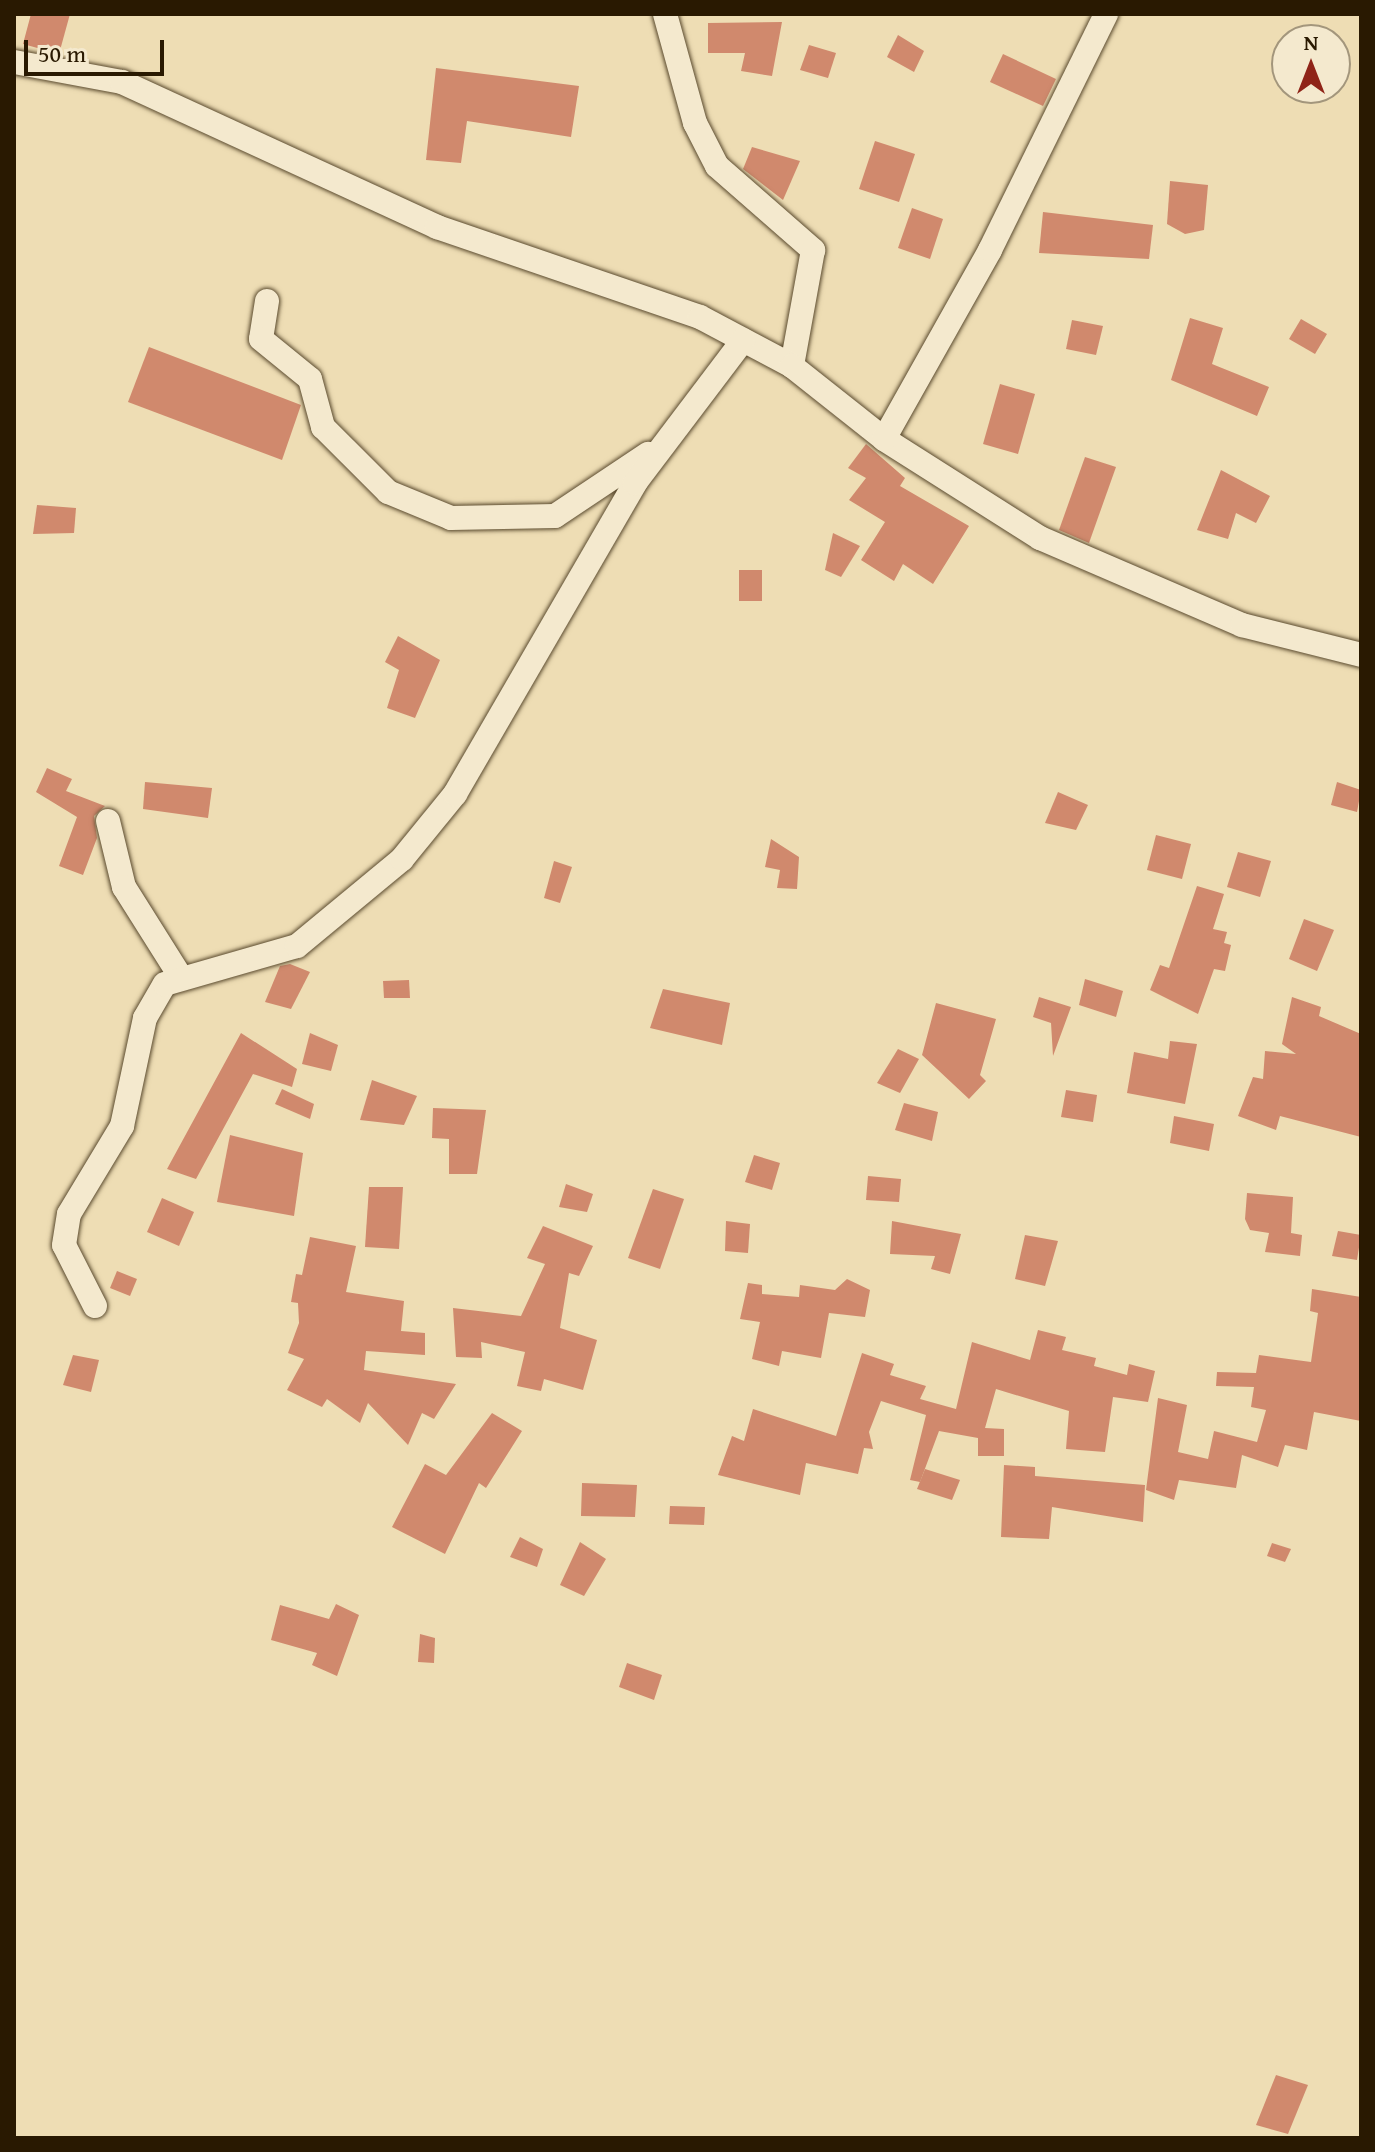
<!DOCTYPE html>
<style>
body{margin:0}
#map{position:relative;width:1375px;height:2152px;overflow:hidden;background:#eeddb4;font-family:"Gentium Book Plus",serif}
div>[style]{position:absolute}
.building>*{inset:0;background:#d0896d}
.roads{filter:drop-shadow(0 0 2px #5a4a2e) drop-shadow(0 0 2px #5a4a2e)}
.minor>*{height:24px;margin:-12px;padding:0 12px;transform-origin:12px;border-radius:12px;background:#f4e9ce}
span{translate:-50% -50%;white-space:nowrap;text-align:center;line-height:1.15;-webkit-text-stroke:8px #f4e9ce;paint-order:stroke}
.frame{position:absolute;inset:0;border:16px solid #291901;pointer-events:none}
.north{position:absolute;left:1271px;top:24px;width:80px;height:80px;box-sizing:border-box;background:#f4e9ce;border:2px solid #a3967c;border-radius:50%;rotate:0deg;font-size:22px;font-weight:700;line-height:32px;text-align:center;color:#291901}
.north::after{content:'';display:block;margin:auto;width:28px;height:36px;background:#8f2418;clip-path:polygon(50% 0,100% 100%,50% 72%,0 100%)}
.scale{position:absolute;left:24px;top:40px;width:140px;height:36px;box-sizing:border-box;border:4px solid #291901;border-top:0;padding-left:10px;font-size:24px;line-height:28px;white-space:nowrap;color:#291901;-webkit-text-stroke:6px #f4e9ce;paint-order:stroke}
</style>
<div id="map">
<div class="building">
<i style="clip-path:polygon(31px 14px,70px 14px,59px 54px,23px 44px)"></i>
<i style="clip-path:polygon(782px 22px,772px 76px,741px 71px,745px 53px,708px 53px,708px 23px)"></i>
<i style="clip-path:polygon(898px 35px,924px 51px,914px 72px,887px 57px)"></i>
<i style="clip-path:polygon(809px 45px,836px 53px,828px 78px,800px 70px)"></i>
<i style="clip-path:polygon(1003px 54px,1056px 79px,1043px 106px,990px 82px)"></i>
<i style="clip-path:polygon(436px 68px,579px 86px,571px 137px,467px 121px,461px 163px,426px 160px)"></i>
<i style="clip-path:polygon(875px 141px,915px 154px,899px 202px,859px 189px)"></i>
<i style="clip-path:polygon(752px 147px,800px 161px,783px 200px,743px 169px)"></i>
<i style="clip-path:polygon(1170px 181px,1208px 185px,1204px 230px,1185px 234px,1167px 224px)"></i>
<i style="clip-path:polygon(912px 208px,943px 219px,930px 259px,898px 248px)"></i>
<i style="clip-path:polygon(1043px 212px,1153px 225px,1149px 259px,1039px 253px)"></i>
<i style="clip-path:polygon(1190px 318px,1223px 328px,1212px 364px,1269px 387px,1257px 416px,1171px 380px)"></i>
<i style="clip-path:polygon(1301px 319px,1327px 334px,1315px 354px,1289px 339px)"></i>
<i style="clip-path:polygon(1072px 320px,1103px 326px,1096px 355px,1066px 349px)"></i>
<i style="clip-path:polygon(149px 347px,301px 405px,282px 460px,128px 402px)"></i>
<i style="clip-path:polygon(1000px 384px,1035px 394px,1018px 454px,983px 444px)"></i>
<i style="clip-path:polygon(866px 444px,905px 478px,900px 486px,969px 526px,933px 584px,903px 564px,894px 581px,861px 560px,885px 522px,849px 500px,866px 478px,848px 468px)"></i>
<i style="clip-path:polygon(1085px 457px,1116px 467px,1089px 543px,1059px 530px)"></i>
<i style="clip-path:polygon(1221px 470px,1270px 496px,1256px 523px,1236px 513px,1228px 539px,1197px 530px)"></i>
<i style="clip-path:polygon(37px 505px,76px 508px,74px 533px,33px 534px)"></i>
<i style="clip-path:polygon(833px 533px,860px 546px,841px 577px,825px 570px)"></i>
<i style="clip-path:polygon(739px 570px,762px 570px,762px 601px,739px 601px)"></i>
<i style="clip-path:polygon(398px 636px,440px 660px,415px 718px,387px 708px,399px 670px,385px 662px)"></i>
<i style="clip-path:polygon(47px 768px,72px 779px,66px 791px,105px 806px,94px 816px,97px 838px,83px 875px,59px 866px,77px 817px,36px 792px)"></i>
<i style="clip-path:polygon(145px 782px,212px 788px,208px 818px,143px 809px)"></i>
<i style="clip-path:polygon(1337px 782px,1361px 790px,1357px 812px,1331px 805px)"></i>
<i style="clip-path:polygon(1058px 792px,1088px 805px,1076px 830px,1045px 823px)"></i>
<i style="clip-path:polygon(1156px 835px,1191px 844px,1182px 879px,1147px 870px)"></i>
<i style="clip-path:polygon(771px 839px,799px 857px,797px 889px,777px 888px,780px 870px,765px 867px)"></i>
<i style="clip-path:polygon(1238px 852px,1271px 861px,1260px 897px,1227px 887px)"></i>
<i style="clip-path:polygon(554px 861px,572px 867px,560px 903px,544px 898px)"></i>
<i style="clip-path:polygon(1197px 886px,1224px 894px,1213px 929px,1227px 932px,1224px 943px,1231px 945px,1225px 971px,1214px 969px,1198px 1014px,1150px 990px,1160px 965px,1169px 968px)"></i>
<i style="clip-path:polygon(1304px 919px,1334px 930px,1317px 971px,1289px 959px)"></i>
<i style="clip-path:polygon(290px 964px,310px 972px,291px 1009px,265px 1002px,280px 966px)"></i>
<i style="clip-path:polygon(1085px 979px,1123px 991px,1116px 1017px,1079px 1005px)"></i>
<i style="clip-path:polygon(409px 980px,410px 998px,384px 998px,383px 981px)"></i>
<i style="clip-path:polygon(663px 989px,730px 1003px,722px 1045px,650px 1028px)"></i>
<i style="clip-path:polygon(1039px 997px,1071px 1007px,1053px 1056px,1051px 1023px,1033px 1017px)"></i>
<i style="clip-path:polygon(1292px 997px,1321px 1007px,1319px 1016px,1361px 1034px,1361px 1137px,1280px 1116px,1276px 1130px,1238px 1116px,1253px 1077px,1263px 1079px,1265px 1051px,1296px 1054px,1282px 1044px)"></i>
<i style="clip-path:polygon(936px 1003px,996px 1019px,980px 1075px,986px 1081px,969px 1099px,922px 1055px)"></i>
<i style="clip-path:polygon(241px 1033px,297px 1069px,292px 1087px,253px 1074px,196px 1179px,167px 1169px)"></i>
<i style="clip-path:polygon(310px 1033px,338px 1045px,331px 1071px,302px 1064px)"></i>
<i style="clip-path:polygon(1170px 1041px,1197px 1044px,1185px 1104px,1127px 1093px,1134px 1052px,1168px 1059px)"></i>
<i style="clip-path:polygon(898px 1049px,919px 1059px,900px 1093px,877px 1083px)"></i>
<i style="clip-path:polygon(372px 1080px,417px 1096px,404px 1125px,360px 1120px)"></i>
<i style="clip-path:polygon(282px 1089px,314px 1104px,310px 1119px,275px 1104px)"></i>
<i style="clip-path:polygon(1066px 1090px,1097px 1095px,1093px 1122px,1061px 1117px)"></i>
<i style="clip-path:polygon(904px 1103px,938px 1112px,932px 1141px,895px 1130px)"></i>
<i style="clip-path:polygon(433px 1108px,486px 1110px,477px 1174px,449px 1174px,449px 1139px,432px 1138px)"></i>
<i style="clip-path:polygon(1174px 1116px,1214px 1124px,1209px 1151px,1170px 1143px)"></i>
<i style="clip-path:polygon(230px 1135px,303px 1153px,294px 1216px,217px 1202px)"></i>
<i style="clip-path:polygon(754px 1155px,780px 1163px,772px 1190px,745px 1182px)"></i>
<i style="clip-path:polygon(868px 1176px,901px 1179px,899px 1202px,866px 1200px)"></i>
<i style="clip-path:polygon(566px 1184px,593px 1194px,587px 1212px,559px 1207px)"></i>
<i style="clip-path:polygon(369px 1187px,403px 1187px,399px 1249px,365px 1247px)"></i>
<i style="clip-path:polygon(653px 1189px,684px 1199px,660px 1269px,628px 1258px)"></i>
<i style="clip-path:polygon(1247px 1193px,1293px 1197px,1291px 1233px,1302px 1235px,1300px 1256px,1265px 1252px,1269px 1233px,1250px 1230px,1245px 1219px)"></i>
<i style="clip-path:polygon(162px 1198px,194px 1212px,179px 1246px,147px 1232px)"></i>
<i style="clip-path:polygon(726px 1221px,750px 1224px,748px 1253px,725px 1251px)"></i>
<i style="clip-path:polygon(892px 1221px,961px 1234px,950px 1274px,931px 1269px,935px 1256px,890px 1254px)"></i>
<i style="clip-path:polygon(543px 1226px,593px 1246px,579px 1276px,569px 1273px,560px 1328px,597px 1340px,583px 1390px,544px 1379px,541px 1391px,517px 1386px,525px 1352px,481px 1342px,482px 1358px,456px 1357px,453px 1308px,521px 1316px,545px 1264px,527px 1258px)"></i>
<i style="clip-path:polygon(1338px 1231px,1361px 1235px,1357px 1260px,1332px 1256px)"></i>
<i style="clip-path:polygon(1025px 1235px,1058px 1241px,1045px 1286px,1015px 1279px)"></i>
<i style="clip-path:polygon(310px 1237px,356px 1246px,346px 1292px,404px 1301px,401px 1331px,425px 1333px,425px 1355px,366px 1351px,364px 1370px,456px 1384px,434px 1419px,422px 1413px,408px 1445px,368px 1403px,360px 1423px,327px 1399px,322px 1407px,287px 1390px,304px 1359px,288px 1353px,299px 1323px,298px 1303px,291px 1302px,296px 1274px,302px 1275px)"></i>
<i style="clip-path:polygon(117px 1271px,137px 1279px,130px 1296px,110px 1288px)"></i>
<i style="clip-path:polygon(847px 1279px,870px 1290px,865px 1317px,829px 1313px,821px 1358px,782px 1351px,779px 1366px,752px 1359px,760px 1322px,740px 1319px,748px 1283px,762px 1285px,762px 1294px,799px 1297px,800px 1285px,835px 1290px)"></i>
<i style="clip-path:polygon(1312px 1289px,1361px 1297px,1361px 1421px,1314px 1412px,1307px 1450px,1285px 1445px,1278px 1467px,1242px 1455px,1236px 1488px,1179px 1480px,1174px 1500px,1146px 1490px,1158px 1398px,1187px 1405px,1178px 1452px,1208px 1459px,1214px 1431px,1257px 1442px,1266px 1410px,1251px 1407px,1254px 1387px,1216px 1386px,1217px 1372px,1256px 1373px,1259px 1355px,1311px 1362px,1318px 1313px,1310px 1311px)"></i>
<i style="clip-path:polygon(1038px 1330px,1066px 1337px,1062px 1350px,1096px 1358px,1094px 1366px,1127px 1375px,1129px 1364px,1155px 1371px,1148px 1402px,1113px 1397px,1105px 1452px,1066px 1449px,1069px 1411px,996px 1389px,985px 1428px,1004px 1429px,1004px 1456px,978px 1456px,978px 1438px,939px 1431px,920px 1482px,910px 1480px,926px 1415px,881px 1401px,869px 1432px,873px 1449px,864px 1448px,858px 1474px,806px 1463px,800px 1495px,718px 1475px,732px 1436px,744px 1441px,753px 1409px,836px 1436px,862px 1353px,894px 1364px,890px 1375px,926px 1386px,920px 1399px,956px 1409px,972px 1342px,1030px 1360px)"></i>
<i style="clip-path:polygon(73px 1355px,99px 1360px,91px 1392px,63px 1385px)"></i>
<i style="clip-path:polygon(492px 1413px,522px 1431px,486px 1488px,479px 1483px,445px 1554px,392px 1527px,425px 1464px,446px 1475px)"></i>
<i style="clip-path:polygon(1004px 1465px,1035px 1467px,1035px 1476px,1145px 1485px,1143px 1522px,1052px 1507px,1049px 1539px,1001px 1537px)"></i>
<i style="clip-path:polygon(925px 1469px,960px 1480px,952px 1500px,917px 1489px)"></i>
<i style="clip-path:polygon(582px 1483px,637px 1485px,635px 1517px,581px 1516px)"></i>
<i style="clip-path:polygon(670px 1506px,705px 1507px,704px 1525px,669px 1524px)"></i>
<i style="clip-path:polygon(520px 1537px,543px 1549px,537px 1567px,510px 1557px)"></i>
<i style="clip-path:polygon(580px 1542px,606px 1559px,584px 1596px,560px 1585px)"></i>
<i style="clip-path:polygon(1272px 1543px,1291px 1549px,1285px 1562px,1267px 1556px)"></i>
<i style="clip-path:polygon(336px 1604px,359px 1615px,337px 1676px,312px 1665px,317px 1653px,271px 1640px,280px 1605px,329px 1619px)"></i>
<i style="clip-path:polygon(420px 1634px,435px 1638px,434px 1663px,418px 1662px)"></i>
<i style="clip-path:polygon(627px 1663px,662px 1675px,654px 1700px,619px 1687px)"></i>
<i style="clip-path:polygon(1276px 2075px,1308px 2085px,1288px 2134px,1256px 2125px)"></i>
</div>
<div class="roads">
<div class="minor">
<i style="left:665px;top:14px;width:113px;rotate:74.6deg"></i>
<i style="left:695px;top:123px;width:48px;rotate:62.9deg"></i>
<i style="left:717px;top:166px;width:128px;rotate:41.2deg"></i>
<i style="left:813px;top:250px;width:118px;rotate:100.3deg"></i>
<i style="left:14px;top:62px;width:110px;rotate:10.5deg"></i>
<i style="left:122px;top:82px;width:347px;rotate:24.7deg"></i>
<i style="left:437px;top:227px;width:278px;rotate:18.9deg"></i>
<i style="left:700px;top:317px;width:104px;rotate:28deg"></i>
<i style="left:792px;top:366px;width:117px;rotate:38.4deg"></i>
<i style="left:884px;top:439px;width:185px;rotate:32.4deg"></i>
<i style="left:1040px;top:538px;width:220px;rotate:23.3deg"></i>
<i style="left:1242px;top:625px;width:123px;rotate:14.1deg"></i>
<i style="left:267px;top:301px;width:38px;rotate:99deg"></i>
<i style="left:261px;top:339px;width:63px;rotate:39.2deg"></i>
<i style="left:310px;top:379px;width:50px;rotate:74.8deg"></i>
<i style="left:323px;top:427px;width:92px;rotate:45deg"></i>
<i style="left:388px;top:492px;width:68px;rotate:22.4deg"></i>
<i style="left:451px;top:518px;width:104px;rotate:-1.1deg"></i>
<i style="left:555px;top:516px;width:112px;rotate:-33.7deg"></i>
<i style="left:884px;top:439px;width:217px;rotate:-60.7deg"></i>
<i style="left:990px;top:250px;width:263px;rotate:-63.8deg"></i>
<i style="left:108px;top:821px;width:68px;rotate:76.4deg"></i>
<i style="left:124px;top:887px;width:105px;rotate:57.8deg"></i>
<i style="left:95px;top:1306px;width:68px;rotate:-116.9deg"></i>
<i style="left:64px;top:1245px;width:31px;rotate:-81deg"></i>
<i style="left:69px;top:1214px;width:103px;rotate:-58.9deg"></i>
<i style="left:122px;top:1126px;width:110px;rotate:-78deg"></i>
<i style="left:145px;top:1018px;width:39px;rotate:-60deg"></i>
<i style="left:165px;top:984px;width:137px;rotate:-16.1deg"></i>
<i style="left:297px;top:946px;width:136px;rotate:-39.6deg"></i>
<i style="left:402px;top:859px;width:84px;rotate:-50.8deg"></i>
<i style="left:455px;top:794px;width:359px;rotate:-59.9deg"></i>
<i style="left:635px;top:483px;width:179px;rotate:-52.9deg"></i>
</div>
</div>
<div class="frame"></div>
<div class="north">N</div>
<div class="scale">50 m</div>
</div>
